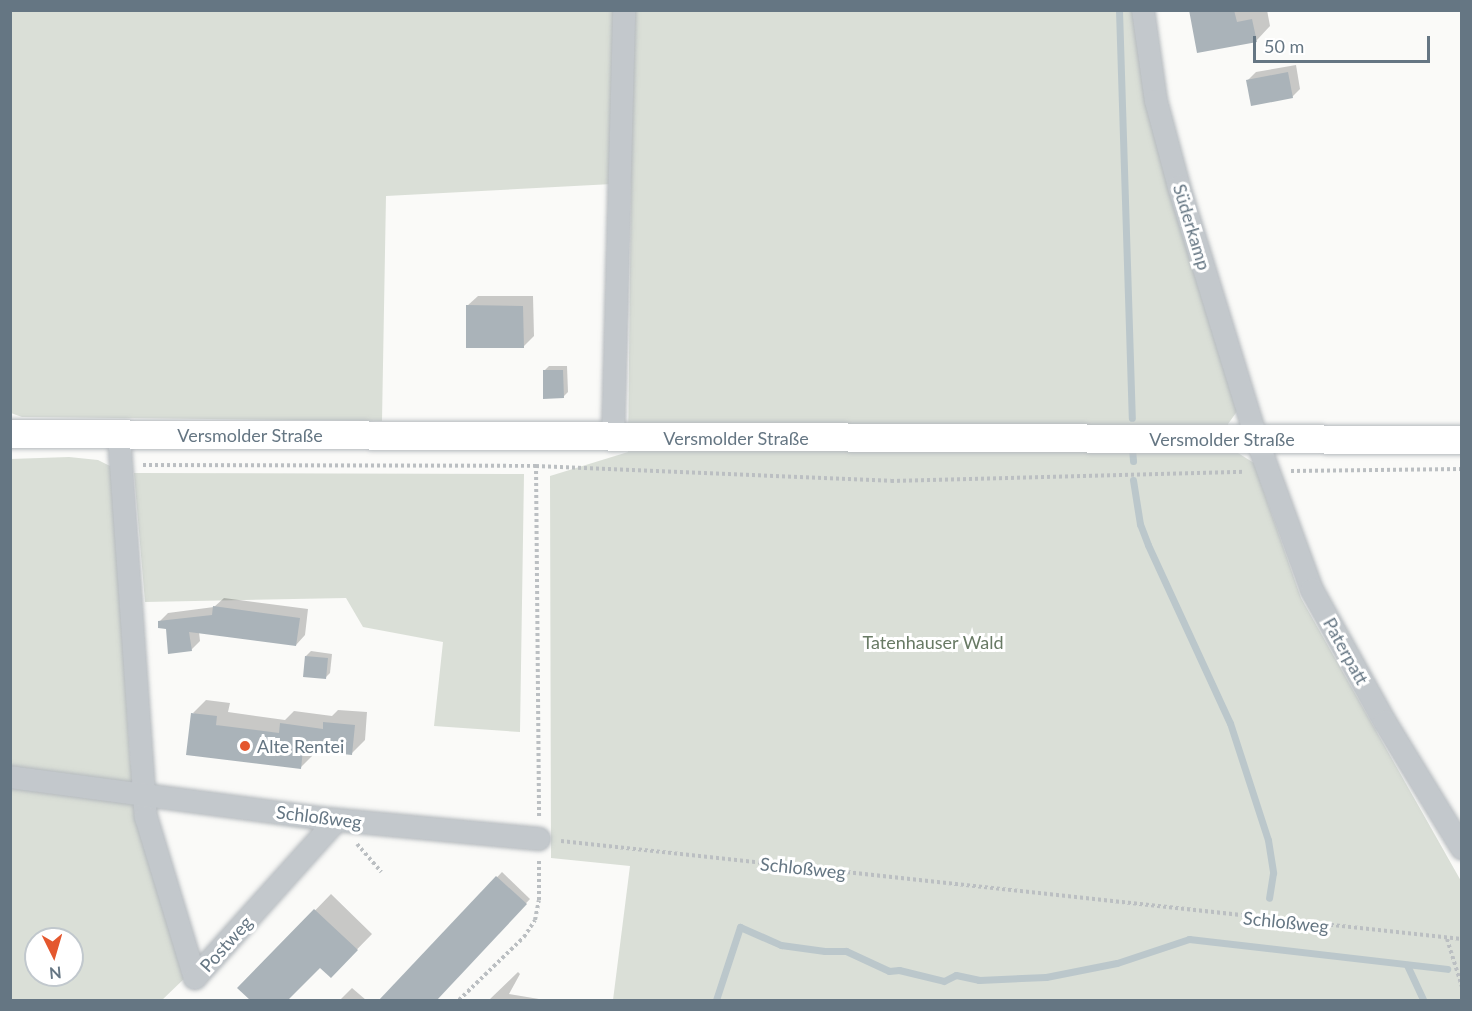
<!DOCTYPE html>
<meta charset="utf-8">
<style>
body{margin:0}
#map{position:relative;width:1472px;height:1011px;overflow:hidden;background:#fafaf8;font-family:Lato,sans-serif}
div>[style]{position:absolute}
.green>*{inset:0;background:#dadfd7}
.shadow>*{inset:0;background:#0003}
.stream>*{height:7px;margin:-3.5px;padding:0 3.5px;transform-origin:3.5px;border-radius:3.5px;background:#bbc7cb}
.building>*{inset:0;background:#aab3b9}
.path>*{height:4px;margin-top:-2px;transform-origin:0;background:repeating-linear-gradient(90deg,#bbbfc2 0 3px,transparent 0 6px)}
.roads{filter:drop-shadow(0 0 2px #b5babe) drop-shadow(0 0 2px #b5babe)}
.minor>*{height:22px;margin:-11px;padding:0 11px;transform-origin:11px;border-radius:11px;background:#c3c8cc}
.major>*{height:28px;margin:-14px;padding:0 14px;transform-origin:14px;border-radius:14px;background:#fff}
.dots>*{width:16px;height:16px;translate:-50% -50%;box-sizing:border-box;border:3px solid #fff;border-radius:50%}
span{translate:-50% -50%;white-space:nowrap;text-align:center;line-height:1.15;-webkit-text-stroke:6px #fff;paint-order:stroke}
.street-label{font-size:18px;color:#657683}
.park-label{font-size:18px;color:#687a64}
.poi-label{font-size:18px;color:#657683}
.left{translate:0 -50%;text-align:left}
.frame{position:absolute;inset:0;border:12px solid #657683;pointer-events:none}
.north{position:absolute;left:24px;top:927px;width:60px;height:60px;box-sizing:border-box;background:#fff;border:2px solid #c1c8cd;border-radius:50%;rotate:175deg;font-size:16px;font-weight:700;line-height:24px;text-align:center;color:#657683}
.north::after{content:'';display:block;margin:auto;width:21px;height:27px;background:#e4572e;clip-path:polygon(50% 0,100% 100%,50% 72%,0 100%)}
.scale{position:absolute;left:1253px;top:36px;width:177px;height:27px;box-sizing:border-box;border:3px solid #657683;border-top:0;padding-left:8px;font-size:18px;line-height:21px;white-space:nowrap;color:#657683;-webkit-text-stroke:4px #fff;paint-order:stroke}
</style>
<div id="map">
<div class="green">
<i style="clip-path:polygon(11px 11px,1135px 11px,1238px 410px,1228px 424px,1238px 453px,1254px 463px,1301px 598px,1461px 881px,1461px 1000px,613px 1000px,630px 866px,551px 858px,550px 476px,628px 452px,631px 183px,386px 196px,382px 421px,22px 417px,11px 413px)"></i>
<i style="clip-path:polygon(evenodd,69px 457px,98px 460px,112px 467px,130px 758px,137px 812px,187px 976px,162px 1000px,11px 1000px,10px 459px,69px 457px,36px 939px,72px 939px,72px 975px,36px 975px,36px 939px)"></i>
<i style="clip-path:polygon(134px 473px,524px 474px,520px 732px,434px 726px,443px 642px,363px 627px,346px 598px,145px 602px)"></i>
</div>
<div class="shadow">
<i style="clip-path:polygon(1191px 10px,1267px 10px,1270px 26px,1256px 41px)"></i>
<i style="clip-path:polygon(1296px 65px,1300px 89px,1292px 97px,1248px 80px,1256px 72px)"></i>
<i style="clip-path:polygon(478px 296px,533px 296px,534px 336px,523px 347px,467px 306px)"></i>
<i style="clip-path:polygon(549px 366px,567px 366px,568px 392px,563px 397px,544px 371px)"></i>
<i style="clip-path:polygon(224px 598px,308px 609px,305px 635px,296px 645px,199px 632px,200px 641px,191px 650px,159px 622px,168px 613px,214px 607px)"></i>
<i style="clip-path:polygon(311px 651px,332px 654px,330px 673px,325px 678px,306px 656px)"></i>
<i style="clip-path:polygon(206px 700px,230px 703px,228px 712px,285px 720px,294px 711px,332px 716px,338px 710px,367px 712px,365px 740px,352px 753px,314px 750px,313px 755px,300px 768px,193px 713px)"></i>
<i style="clip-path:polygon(502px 872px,530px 899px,435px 1000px,381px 1000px)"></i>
<i style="clip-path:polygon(331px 894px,372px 934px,331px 976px,320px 966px,287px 1000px,253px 1000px,240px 988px)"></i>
<i style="clip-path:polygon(518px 972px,520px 974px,509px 994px,539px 999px,538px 1000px,489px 1000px)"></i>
<i style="clip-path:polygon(352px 988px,366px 1000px,340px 1000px)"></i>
</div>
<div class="stream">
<i style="left:1119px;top:10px;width:408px;rotate:88.2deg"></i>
<i style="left:1132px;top:449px;width:12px;rotate:85deg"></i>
<i style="left:1133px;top:480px;width:45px;rotate:81deg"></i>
<i style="left:1140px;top:524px;width:22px;rotate:69deg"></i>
<i style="left:1148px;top:545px;width:196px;rotate:65.3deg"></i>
<i style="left:1230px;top:723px;width:123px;rotate:72deg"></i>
<i style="left:1268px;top:840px;width:33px;rotate:81deg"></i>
<i style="left:1273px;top:873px;width:25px;rotate:99deg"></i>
<i style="left:1407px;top:965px;width:38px;rotate:65deg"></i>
<i style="left:716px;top:1000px;width:77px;rotate:-71.8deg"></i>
<i style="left:740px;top:927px;width:45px;rotate:23.7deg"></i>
<i style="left:781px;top:945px;width:44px;rotate:7.8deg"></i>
<i style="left:825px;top:951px;width:21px"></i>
<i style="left:846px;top:951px;width:47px;rotate:24.9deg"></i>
<i style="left:889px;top:971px;width:10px;rotate:-6deg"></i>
<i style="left:899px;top:970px;width:46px;rotate:13.7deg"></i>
<i style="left:944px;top:981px;width:13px;rotate:-27deg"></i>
<i style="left:956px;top:975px;width:24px;rotate:12deg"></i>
<i style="left:979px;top:980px;width:67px;rotate:-2.6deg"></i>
<i style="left:1046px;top:977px;width:72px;rotate:-11.2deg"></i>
<i style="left:1117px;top:963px;width:76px;rotate:-18.4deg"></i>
<i style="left:1189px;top:939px;width:260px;rotate:6.6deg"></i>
</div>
<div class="building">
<i style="clip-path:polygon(1189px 10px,1234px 10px,1237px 22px,1252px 19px,1257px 42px,1197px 53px)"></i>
<i style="clip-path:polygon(1288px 72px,1293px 98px,1251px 106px,1246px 80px)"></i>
<i style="clip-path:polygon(466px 305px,523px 306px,524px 348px,466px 348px)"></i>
<i style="clip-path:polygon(543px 370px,563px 370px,564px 398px,543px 399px)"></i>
<i style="clip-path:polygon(213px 606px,300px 618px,296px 646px,189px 632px,192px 651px,168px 654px,166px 629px,158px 628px,158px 621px,212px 615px)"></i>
<i style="clip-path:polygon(305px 656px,328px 658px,326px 679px,303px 677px)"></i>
<i style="clip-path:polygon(191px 713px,217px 716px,216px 725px,279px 733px,280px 723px,323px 729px,323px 722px,355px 725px,352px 755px,303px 750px,301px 769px,186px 755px)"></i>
<i style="clip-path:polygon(496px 876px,527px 904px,437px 1000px,379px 1000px)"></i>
<i style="clip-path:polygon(314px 909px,358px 950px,331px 978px,320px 968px,288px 1000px,250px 1000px,237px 988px)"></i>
</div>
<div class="path">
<i style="left:143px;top:465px;width:393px;rotate:0.1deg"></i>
<i style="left:536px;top:466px;width:355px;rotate:2.4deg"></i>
<i style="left:891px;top:481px;width:354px;rotate:-1.5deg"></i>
<i style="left:536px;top:465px;width:352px;rotate:89.5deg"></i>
<i style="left:1291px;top:471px;width:171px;rotate:-0.7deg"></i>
<i style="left:561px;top:841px;width:906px;rotate:6.21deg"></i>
<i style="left:357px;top:844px;width:37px;rotate:49deg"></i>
<i style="left:1447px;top:939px;width:50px;rotate:72.6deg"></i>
<i style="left:459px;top:1000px;width:91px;rotate:-44.1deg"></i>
<i style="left:524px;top:937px;width:20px;rotate:-57deg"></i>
<i style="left:535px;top:920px;width:20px;rotate:-79deg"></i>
<i style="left:539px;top:900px;width:39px;rotate:-90deg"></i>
</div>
<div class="roads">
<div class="minor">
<i style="left:1143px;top:10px;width:92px;rotate:81.9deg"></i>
<i style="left:1156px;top:101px;width:89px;rotate:75deg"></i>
<i style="left:1179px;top:187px;width:265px;rotate:72.9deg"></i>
<i style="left:1257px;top:440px;width:160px;rotate:69.9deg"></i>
<i style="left:1312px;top:590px;width:151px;rotate:61.1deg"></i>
<i style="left:1385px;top:722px;width:148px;rotate:58.6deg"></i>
<i style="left:119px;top:435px;width:383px;rotate:86deg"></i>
<i style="left:146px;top:817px;width:168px;rotate:73.1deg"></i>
<i style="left:613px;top:438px;width:428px;rotate:-88.5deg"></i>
<i style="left:10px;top:777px;width:310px;rotate:7.6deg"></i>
<i style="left:317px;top:818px;width:223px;rotate:5.4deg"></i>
<i style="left:195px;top:978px;width:212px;rotate:-48.1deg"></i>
</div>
<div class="major">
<i style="left:10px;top:434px;width:1452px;rotate:0.24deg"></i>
</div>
</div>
<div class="dots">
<i style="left:245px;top:746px;background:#e4572e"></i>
</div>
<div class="street-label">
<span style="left:1192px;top:227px;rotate:73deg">Süderkamp</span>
<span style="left:250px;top:435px">Versmolder Straße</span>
<span style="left:736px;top:438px">Versmolder Straße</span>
<span style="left:1222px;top:439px">Versmolder Straße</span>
<span style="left:1346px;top:651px;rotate:61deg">Paterpatt</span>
<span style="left:319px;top:817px;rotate:7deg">Schloßweg</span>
<span style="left:803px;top:868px;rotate:6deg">Schloßweg</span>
<span style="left:1286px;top:922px;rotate:6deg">Schloßweg</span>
<span style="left:226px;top:944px;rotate:-48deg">Postweg</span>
</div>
<div class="park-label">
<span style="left:933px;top:642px">Tatenhauser Wald</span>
</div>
<div class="poi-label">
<span class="left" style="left:257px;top:746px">Alte Rentei</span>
</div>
<div class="frame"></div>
<div class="north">N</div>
<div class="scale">50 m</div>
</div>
